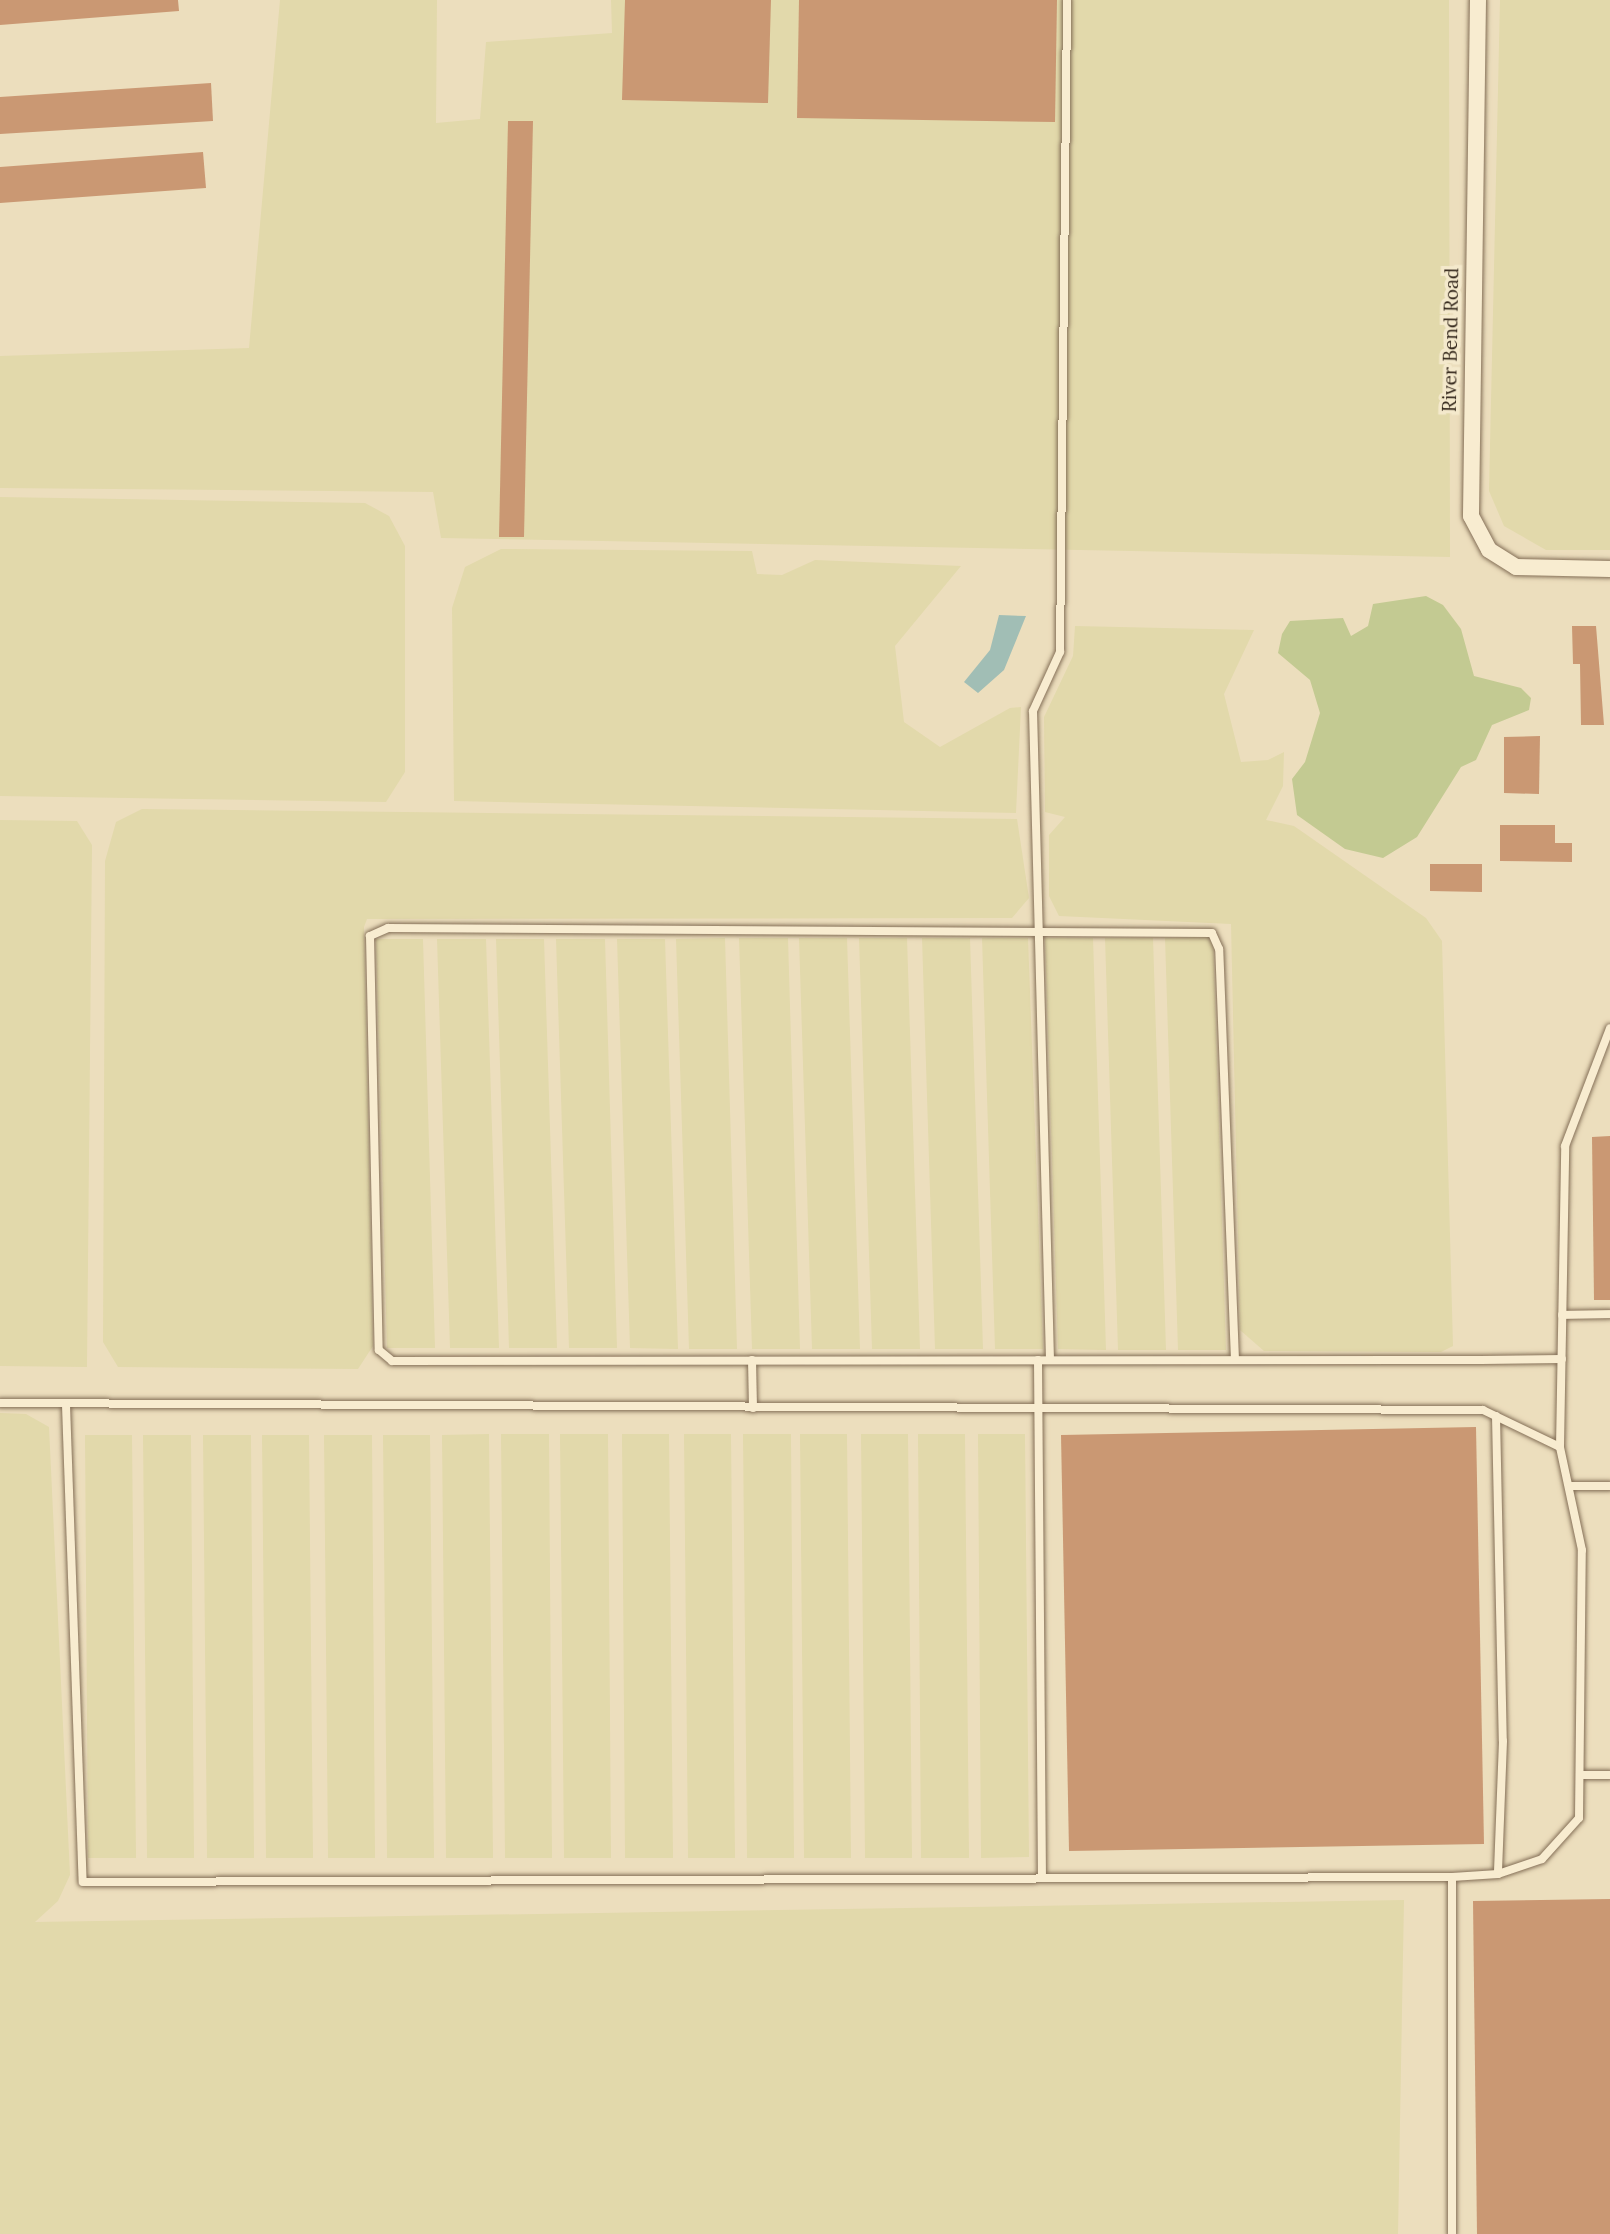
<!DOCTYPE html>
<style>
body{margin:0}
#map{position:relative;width:1610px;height:2234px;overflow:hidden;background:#ecdebd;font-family:Lora,serif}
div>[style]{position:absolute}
.farmland>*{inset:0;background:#e2d9ab}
.green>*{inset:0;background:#c3ca92}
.water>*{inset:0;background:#a1beb5}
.building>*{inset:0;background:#ca9873}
.roads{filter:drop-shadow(0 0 2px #846f57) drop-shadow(0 0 2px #846f57)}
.lane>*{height:8px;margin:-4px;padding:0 4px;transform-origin:4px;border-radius:4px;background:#f8ecd0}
.street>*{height:16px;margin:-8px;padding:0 8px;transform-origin:8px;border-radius:8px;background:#f8ecd0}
span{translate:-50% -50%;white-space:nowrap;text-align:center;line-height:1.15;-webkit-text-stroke:7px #f4e9cc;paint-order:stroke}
.street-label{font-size:19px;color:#33271b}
</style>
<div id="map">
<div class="farmland">
<i style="clip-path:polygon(280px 0,437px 0,436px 123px,480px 119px,486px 42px,612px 33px,611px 0,1449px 0,1450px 557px,441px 538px,433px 492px,0 488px,0 356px,249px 348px)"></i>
<i style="clip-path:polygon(1500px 0,1610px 0,1610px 550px,1546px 550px,1504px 526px,1489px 491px)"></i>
<i style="clip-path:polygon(0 497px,365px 503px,389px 516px,405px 546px,405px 772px,386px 802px,0 796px)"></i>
<i style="clip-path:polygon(501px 549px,752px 551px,757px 574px,782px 575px,815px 560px,961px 566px,895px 646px,904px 722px,940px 747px,1010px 708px,1021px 707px,1016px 813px,454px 801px,452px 608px,465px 567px)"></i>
<i style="clip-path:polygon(1075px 626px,1254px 630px,1224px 694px,1241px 762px,1268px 760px,1284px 752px,1283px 786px,1266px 820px,1294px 826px,1426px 918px,1442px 941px,1453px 1346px,1441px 1352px,1264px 1351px,1240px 1330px,1231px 924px,1059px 916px,1049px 896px,1049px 835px,1065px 817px,1045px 812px,1044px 717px,1073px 656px)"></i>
<i style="clip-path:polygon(142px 809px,1017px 819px,1029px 898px,1012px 918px,367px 919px,364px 927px,373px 1346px,358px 1369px,118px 1367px,103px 1342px,105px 861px,116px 822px)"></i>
<i style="clip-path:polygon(0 820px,77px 821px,92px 845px,87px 1367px,0 1366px)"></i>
<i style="clip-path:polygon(1213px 937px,1226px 1350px,1178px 1350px,1165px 938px)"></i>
<i style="clip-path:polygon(725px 938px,737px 1349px,689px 1349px,676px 939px)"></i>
<i style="clip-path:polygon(739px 938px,788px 938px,800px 1349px,752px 1349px)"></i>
<i style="clip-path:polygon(799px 938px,847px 938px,860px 1349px,812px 1349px)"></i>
<i style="clip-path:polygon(859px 938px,907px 938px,920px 1349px,872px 1349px)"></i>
<i style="clip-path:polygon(922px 938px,970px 938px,983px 1349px,935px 1349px)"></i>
<i style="clip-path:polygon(982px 938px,1028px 938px,1043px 1349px,995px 1349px)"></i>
<i style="clip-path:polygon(1045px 938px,1093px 938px,1106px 1350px,1058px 1349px)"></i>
<i style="clip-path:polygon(1105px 938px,1153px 938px,1166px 1350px,1118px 1350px)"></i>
<i style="clip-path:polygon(376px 939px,423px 939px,435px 1348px,387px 1348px)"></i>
<i style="clip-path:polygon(437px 939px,486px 939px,499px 1348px,450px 1348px)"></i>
<i style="clip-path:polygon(496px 939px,544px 939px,557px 1348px,509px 1348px)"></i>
<i style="clip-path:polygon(556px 939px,605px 939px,617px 1348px,569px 1348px)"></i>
<i style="clip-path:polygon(617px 939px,665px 939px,678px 1349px,630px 1348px)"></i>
<i style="clip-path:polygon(0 1413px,26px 1414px,49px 1427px,70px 1875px,58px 1901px,35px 1922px,1404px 1900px,1398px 2234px,0 2234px)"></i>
<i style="clip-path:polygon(489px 1434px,493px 1858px,446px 1858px,442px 1435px)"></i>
<i style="clip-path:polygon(549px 1434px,552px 1858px,505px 1858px,501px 1434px)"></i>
<i style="clip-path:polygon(608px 1434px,611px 1858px,564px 1858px,560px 1434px)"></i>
<i style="clip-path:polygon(669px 1434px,673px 1858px,625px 1858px,622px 1434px)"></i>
<i style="clip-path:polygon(731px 1434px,735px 1858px,688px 1858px,684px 1434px)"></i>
<i style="clip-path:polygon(743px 1434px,791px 1434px,794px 1858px,747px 1858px)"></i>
<i style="clip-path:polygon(800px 1434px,847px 1434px,851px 1858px,804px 1858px)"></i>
<i style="clip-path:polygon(861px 1434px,908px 1434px,912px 1858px,865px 1858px)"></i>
<i style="clip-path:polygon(918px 1434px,965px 1434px,969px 1858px,921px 1858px)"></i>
<i style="clip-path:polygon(978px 1434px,1025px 1434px,1029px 1857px,981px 1858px)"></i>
<i style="clip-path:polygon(85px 1435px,132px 1435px,136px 1858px,88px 1858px)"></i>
<i style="clip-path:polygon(143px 1435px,191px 1435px,194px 1858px,147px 1858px)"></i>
<i style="clip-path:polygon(203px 1435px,251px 1435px,254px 1858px,207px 1858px)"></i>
<i style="clip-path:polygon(262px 1435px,309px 1435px,313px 1858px,266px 1858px)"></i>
<i style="clip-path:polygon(324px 1435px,372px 1435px,375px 1858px,328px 1858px)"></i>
<i style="clip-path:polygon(383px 1435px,430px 1435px,434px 1858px,387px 1858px)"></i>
</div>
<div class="green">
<i style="clip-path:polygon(1426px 596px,1443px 605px,1461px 629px,1474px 676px,1521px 688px,1531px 698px,1529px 710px,1492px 725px,1476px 760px,1461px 767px,1417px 837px,1383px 858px,1345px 849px,1297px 815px,1292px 779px,1305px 762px,1320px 713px,1310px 680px,1278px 653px,1282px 634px,1290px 621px,1343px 618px,1351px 636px,1368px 626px,1373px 604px)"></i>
</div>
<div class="water">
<i style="clip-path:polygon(999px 615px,1026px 616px,1004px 670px,978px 693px,964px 682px,990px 650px)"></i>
</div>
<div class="building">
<i style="clip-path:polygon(0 0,178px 0,179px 11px,0 25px)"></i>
<i style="clip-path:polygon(625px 0,771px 0,768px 103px,622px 100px)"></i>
<i style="clip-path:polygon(799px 0,1057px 0,1055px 122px,797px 118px)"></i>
<i style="clip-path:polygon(211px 83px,213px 121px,0 134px,0 97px)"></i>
<i style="clip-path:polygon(508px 121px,533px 121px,524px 537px,499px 537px)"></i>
<i style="clip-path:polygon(203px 152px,206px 188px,0 203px,0 167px)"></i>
<i style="clip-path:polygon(1572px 626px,1596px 626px,1604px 725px,1581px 725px,1580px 664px,1573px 664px)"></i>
<i style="clip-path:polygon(1540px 736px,1539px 794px,1504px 793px,1504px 737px)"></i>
<i style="clip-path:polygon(1500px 825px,1555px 825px,1555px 843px,1572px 843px,1572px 862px,1500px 861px)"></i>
<i style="clip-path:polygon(1430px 864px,1482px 864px,1482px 892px,1430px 891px)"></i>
<i style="clip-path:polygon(1610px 1136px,1610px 1300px,1594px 1300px,1592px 1137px)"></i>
<i style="clip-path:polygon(1476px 1427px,1484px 1844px,1069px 1851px,1061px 1435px)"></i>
<i style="clip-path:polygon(1610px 1899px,1610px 2234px,1477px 2234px,1473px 1901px)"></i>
</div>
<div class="roads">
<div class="lane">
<i style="left:1562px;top:1315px;width:48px;rotate:-1.2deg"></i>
<i style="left:752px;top:1360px;width:48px;rotate:88.8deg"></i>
<i style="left:1038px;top:1360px;width:518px;rotate:89.56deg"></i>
<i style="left:1050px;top:1360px;width:649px;rotate:-91.5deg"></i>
<i style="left:1033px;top:711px;width:65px;rotate:-65.4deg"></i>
<i style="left:1060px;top:652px;width:652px;rotate:-89.38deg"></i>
<i style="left:1235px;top:1360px;width:411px;rotate:-92.2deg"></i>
<i style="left:1219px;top:949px;width:17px;rotate:-114deg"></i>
<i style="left:1212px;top:933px;width:824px;rotate:-179.65deg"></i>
<i style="left:388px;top:928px;width:20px;rotate:156deg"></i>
<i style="left:370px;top:936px;width:414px;rotate:88.8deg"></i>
<i style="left:379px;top:1350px;width:17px;rotate:40deg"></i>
<i style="left:392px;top:1361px;width:1089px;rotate:-0.05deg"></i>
<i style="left:1481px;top:1360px;width:81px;rotate:-0.7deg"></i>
<i style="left:0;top:1403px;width:1483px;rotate:0.27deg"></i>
<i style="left:1483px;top:1410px;width:85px;rotate:25.7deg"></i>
<i style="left:66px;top:1405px;width:477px;rotate:88deg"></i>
<i style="left:83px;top:1882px;width:1369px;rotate:-0.21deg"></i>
<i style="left:1496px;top:1416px;width:325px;rotate:88.8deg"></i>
<i style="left:1503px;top:1741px;width:133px;rotate:92.2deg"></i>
<i style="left:1569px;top:1486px;width:41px"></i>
<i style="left:1580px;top:1775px;width:30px"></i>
<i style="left:1452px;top:2234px;width:357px;rotate:-90deg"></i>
<i style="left:1452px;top:1877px;width:46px;rotate:-3.7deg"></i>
<i style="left:1498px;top:1874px;width:46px;rotate:-18.8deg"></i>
<i style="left:1542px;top:1859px;width:55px;rotate:-47.9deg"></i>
<i style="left:1579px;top:1818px;width:268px;rotate:-89.4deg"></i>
<i style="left:1582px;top:1550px;width:105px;rotate:-102.1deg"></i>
<i style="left:1560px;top:1447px;width:301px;rotate:-89deg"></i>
<i style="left:1565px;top:1146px;width:126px;rotate:-69.1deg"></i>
</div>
<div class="street">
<i style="left:1478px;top:0;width:516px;rotate:90.78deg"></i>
<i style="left:1471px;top:516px;width:38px;rotate:62deg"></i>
<i style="left:1489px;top:550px;width:32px;rotate:32deg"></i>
<i style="left:1516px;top:567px;width:94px;rotate:1.2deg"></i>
</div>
</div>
<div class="street-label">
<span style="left:1451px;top:340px;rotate:-89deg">River Bend Road</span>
</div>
</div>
